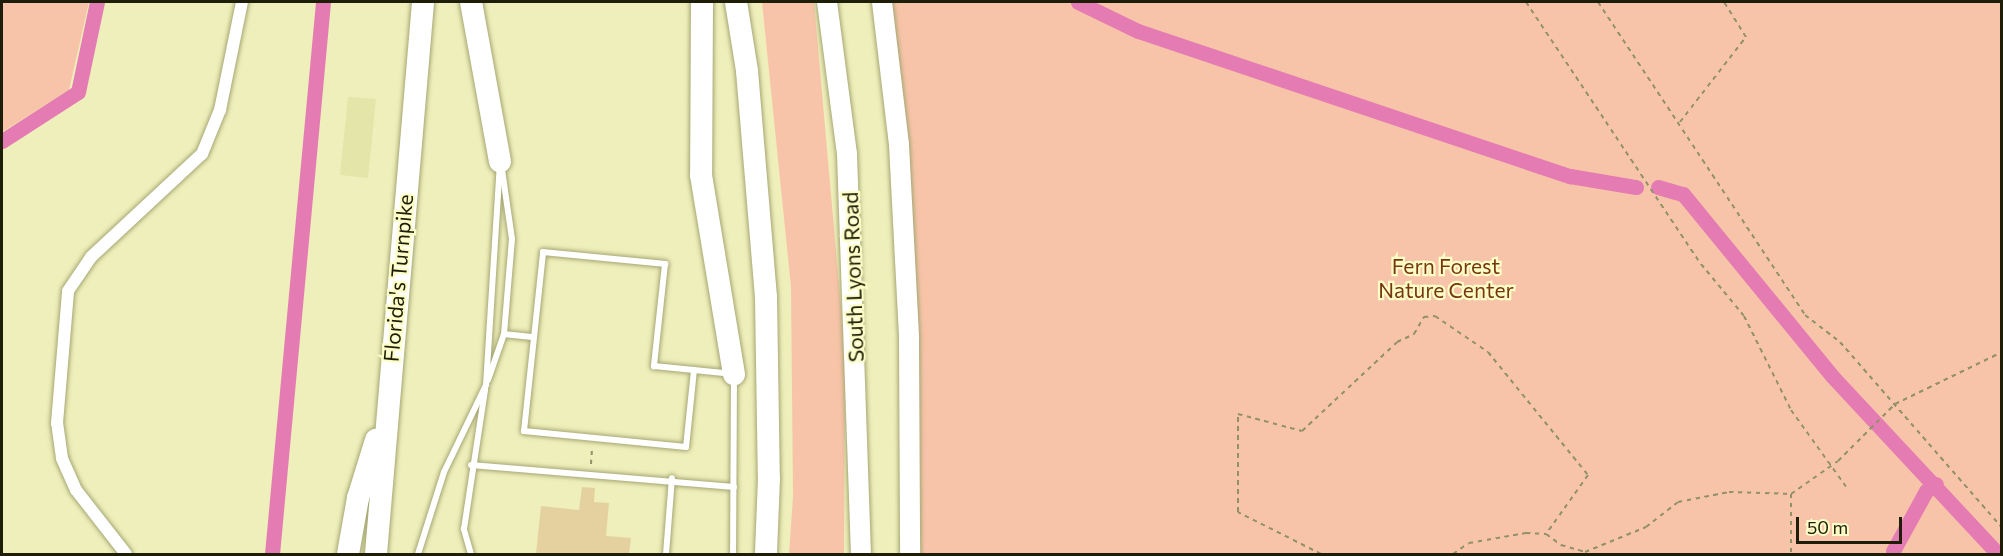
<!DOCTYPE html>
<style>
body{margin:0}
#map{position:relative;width:2003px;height:556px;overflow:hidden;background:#eeefba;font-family:Commissioner,sans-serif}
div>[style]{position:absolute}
.built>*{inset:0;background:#e4e5a9}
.green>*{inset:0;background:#f8c4a9}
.canal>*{height:15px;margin:-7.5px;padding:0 7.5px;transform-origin:7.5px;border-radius:7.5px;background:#e47cb3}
.building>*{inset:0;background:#e5d19f}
.path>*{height:2px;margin-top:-1px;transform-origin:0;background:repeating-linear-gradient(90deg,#90906a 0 4.5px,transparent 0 9px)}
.roads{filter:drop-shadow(0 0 2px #a6a774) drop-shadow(0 0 2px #a6a774)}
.service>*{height:6px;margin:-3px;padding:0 3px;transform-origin:3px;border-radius:3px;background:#fff}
.minor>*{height:12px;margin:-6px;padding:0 6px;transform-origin:6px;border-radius:6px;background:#fff}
.primary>*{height:20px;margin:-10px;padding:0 10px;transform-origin:10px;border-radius:10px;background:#fff}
.motorway>*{height:22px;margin:-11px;padding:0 11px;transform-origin:11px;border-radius:11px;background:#fff}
span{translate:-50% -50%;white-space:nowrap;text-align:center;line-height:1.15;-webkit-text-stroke:4.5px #fcfdc7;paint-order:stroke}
.park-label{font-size:21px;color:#77370e}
.street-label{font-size:21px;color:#1d1d08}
.frame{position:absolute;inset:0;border:3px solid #1d1d08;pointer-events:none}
.scale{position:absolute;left:1796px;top:517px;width:106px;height:27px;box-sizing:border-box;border:3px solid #1d1d08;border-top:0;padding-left:8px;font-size:18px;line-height:21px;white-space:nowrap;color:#1d1d08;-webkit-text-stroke:4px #fcfdc7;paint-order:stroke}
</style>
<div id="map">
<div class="built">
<i style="clip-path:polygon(348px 97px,376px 99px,368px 178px,340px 175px)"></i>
</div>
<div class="green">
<i style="clip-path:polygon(2px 2px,89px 2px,69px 90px,2px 132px)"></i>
<i style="clip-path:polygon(762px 2px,814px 2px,845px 353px,844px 554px,789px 554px,793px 497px,791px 287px)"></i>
<i style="clip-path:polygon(882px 2px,2001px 2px,2001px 554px,921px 554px)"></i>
</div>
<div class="canal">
<i style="left:1078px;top:2px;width:67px;rotate:25.8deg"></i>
<i style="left:1138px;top:31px;width:456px;rotate:18.6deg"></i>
<i style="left:1570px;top:176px;width:67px;rotate:9.5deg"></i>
<i style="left:2px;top:141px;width:90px;rotate:-32.8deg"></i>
<i style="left:78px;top:92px;width:92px;rotate:-78.1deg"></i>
<i style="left:1658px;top:187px;width:26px;rotate:16deg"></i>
<i style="left:1683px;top:194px;width:235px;rotate:50.7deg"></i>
<i style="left:1832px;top:376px;width:243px;rotate:47deg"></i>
<i style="left:1893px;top:551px;width:68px;rotate:-61.2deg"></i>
<i style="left:1926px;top:491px;width:12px;rotate:-35deg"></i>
<i style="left:272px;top:554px;width:554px;rotate:-84.72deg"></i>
</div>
<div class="building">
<i style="clip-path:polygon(582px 487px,595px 488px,594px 502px,609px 503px,606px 536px,631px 538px,629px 554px,536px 554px,541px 506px,579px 510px)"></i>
</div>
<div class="path">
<i style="left:1526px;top:2px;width:315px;rotate:56.3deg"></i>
<i style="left:1701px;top:264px;width:67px;rotate:50.4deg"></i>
<i style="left:1744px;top:316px;width:105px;rotate:63.4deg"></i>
<i style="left:1791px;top:410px;width:96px;rotate:54.3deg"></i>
<i style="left:1598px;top:2px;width:375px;rotate:56.5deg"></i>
<i style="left:1805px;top:315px;width:44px;rotate:37.6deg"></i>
<i style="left:1840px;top:342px;width:247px;rotate:48.9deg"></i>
<i style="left:1680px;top:122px;width:108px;rotate:-52.2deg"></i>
<i style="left:1746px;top:37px;width:41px;rotate:-122.2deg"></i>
<i style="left:591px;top:464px;width:15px;rotate:-86deg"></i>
<i style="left:1791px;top:494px;width:57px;rotate:-35.1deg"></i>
<i style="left:1838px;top:461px;width:81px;rotate:-45deg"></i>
<i style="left:1895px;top:404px;width:119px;rotate:-25.9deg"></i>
<i style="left:1791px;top:494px;width:60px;rotate:90deg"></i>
<i style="left:1321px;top:554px;width:93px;rotate:-153.2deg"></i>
<i style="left:1238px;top:512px;width:98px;rotate:-90deg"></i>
<i style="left:1238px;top:414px;width:66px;rotate:14.9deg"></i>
<i style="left:1302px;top:431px;width:130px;rotate:-43.1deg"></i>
<i style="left:1397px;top:342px;width:19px;rotate:-25deg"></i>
<i style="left:1414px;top:334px;width:20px;rotate:-60deg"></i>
<i style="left:1424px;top:317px;width:11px;rotate:-5deg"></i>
<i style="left:1435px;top:316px;width:64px;rotate:34.2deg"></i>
<i style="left:1488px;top:352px;width:159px;rotate:50.9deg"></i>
<i style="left:1588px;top:475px;width:72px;rotate:125.4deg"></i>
<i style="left:1453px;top:554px;width:19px;rotate:-35deg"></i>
<i style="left:1469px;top:543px;width:58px;rotate:-10deg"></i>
<i style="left:1526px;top:533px;width:20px;rotate:3deg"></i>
<i style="left:1546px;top:534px;width:19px;rotate:36deg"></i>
<i style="left:1561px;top:545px;width:25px;rotate:16deg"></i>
<i style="left:1585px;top:552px;width:66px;rotate:-22.3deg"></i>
<i style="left:1646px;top:527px;width:41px;rotate:-38deg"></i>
<i style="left:1678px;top:502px;width:52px;rotate:-11.1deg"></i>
<i style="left:1729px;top:492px;width:62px;rotate:1.8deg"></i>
</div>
<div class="roads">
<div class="service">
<i style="left:504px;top:334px;width:30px;rotate:6deg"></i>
<i style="left:694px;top:370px;width:77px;rotate:95.9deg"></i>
<i style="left:686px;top:447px;width:163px;rotate:-174.4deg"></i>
<i style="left:524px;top:431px;width:180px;rotate:-83.9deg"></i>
<i style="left:543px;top:252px;width:123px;rotate:5.6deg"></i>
<i style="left:665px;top:264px;width:103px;rotate:96.2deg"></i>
<i style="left:654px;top:366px;width:80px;rotate:5.7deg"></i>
<i style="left:734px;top:374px;width:180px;rotate:90.3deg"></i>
<i style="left:488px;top:380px;width:49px;rotate:-70.8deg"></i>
<i style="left:504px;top:334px;width:95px;rotate:-85.2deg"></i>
<i style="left:512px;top:239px;width:70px;rotate:-98.2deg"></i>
<i style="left:471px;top:465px;width:264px;rotate:4.8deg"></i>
<i style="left:418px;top:554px;width:86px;rotate:-72.4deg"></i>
<i style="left:444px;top:472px;width:97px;rotate:-64.2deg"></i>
<i style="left:486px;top:385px;width:221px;rotate:-86.4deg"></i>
<i style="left:471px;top:554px;width:26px;rotate:-106deg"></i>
<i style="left:464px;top:529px;width:141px;rotate:-81.4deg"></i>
<i style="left:666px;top:554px;width:76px;rotate:-85.5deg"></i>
</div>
<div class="minor">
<i style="left:126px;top:554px;width:81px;rotate:-128deg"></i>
<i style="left:76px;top:490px;width:35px;rotate:-114deg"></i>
<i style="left:62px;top:458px;width:35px;rotate:-98deg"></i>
<i style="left:57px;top:423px;width:132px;rotate:-85.2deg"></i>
<i style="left:68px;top:291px;width:41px;rotate:-55.9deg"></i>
<i style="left:91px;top:257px;width:151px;rotate:-42.9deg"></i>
<i style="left:202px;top:154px;width:48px;rotate:-67.8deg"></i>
<i style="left:220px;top:110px;width:110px;rotate:-78.5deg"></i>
</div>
<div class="primary">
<i style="left:827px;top:2px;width:153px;rotate:82.5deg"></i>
<i style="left:847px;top:154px;width:400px;rotate:88deg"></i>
<i style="left:882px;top:2px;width:144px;rotate:83.2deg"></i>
<i style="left:899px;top:145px;width:194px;rotate:87deg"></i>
<i style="left:909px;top:339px;width:215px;rotate:89.7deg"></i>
</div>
<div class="motorway">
<i style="left:471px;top:2px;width:162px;rotate:79.7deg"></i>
<i style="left:702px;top:2px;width:173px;rotate:90.3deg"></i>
<i style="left:701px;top:175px;width:202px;rotate:80.6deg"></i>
<i style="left:736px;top:2px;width:70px;rotate:80.9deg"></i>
<i style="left:747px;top:71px;width:227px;rotate:85.2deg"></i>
<i style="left:766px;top:297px;width:181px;rotate:89.1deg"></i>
<i style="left:769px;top:478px;width:76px;rotate:92.3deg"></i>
<i style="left:348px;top:554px;width:57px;rotate:-79.9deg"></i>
<i style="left:358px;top:498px;width:61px;rotate:-72.8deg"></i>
<i style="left:376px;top:554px;width:554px;rotate:-85.13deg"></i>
</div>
</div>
<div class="park-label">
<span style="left:1446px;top:278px">Fern Forest<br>Nature Center</span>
</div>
<div class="street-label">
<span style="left:853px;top:277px;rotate:-92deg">South Lyons Road</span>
<span style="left:398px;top:278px;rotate:-85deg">Florida's Turnpike</span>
</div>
<div class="frame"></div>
<div class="scale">50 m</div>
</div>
